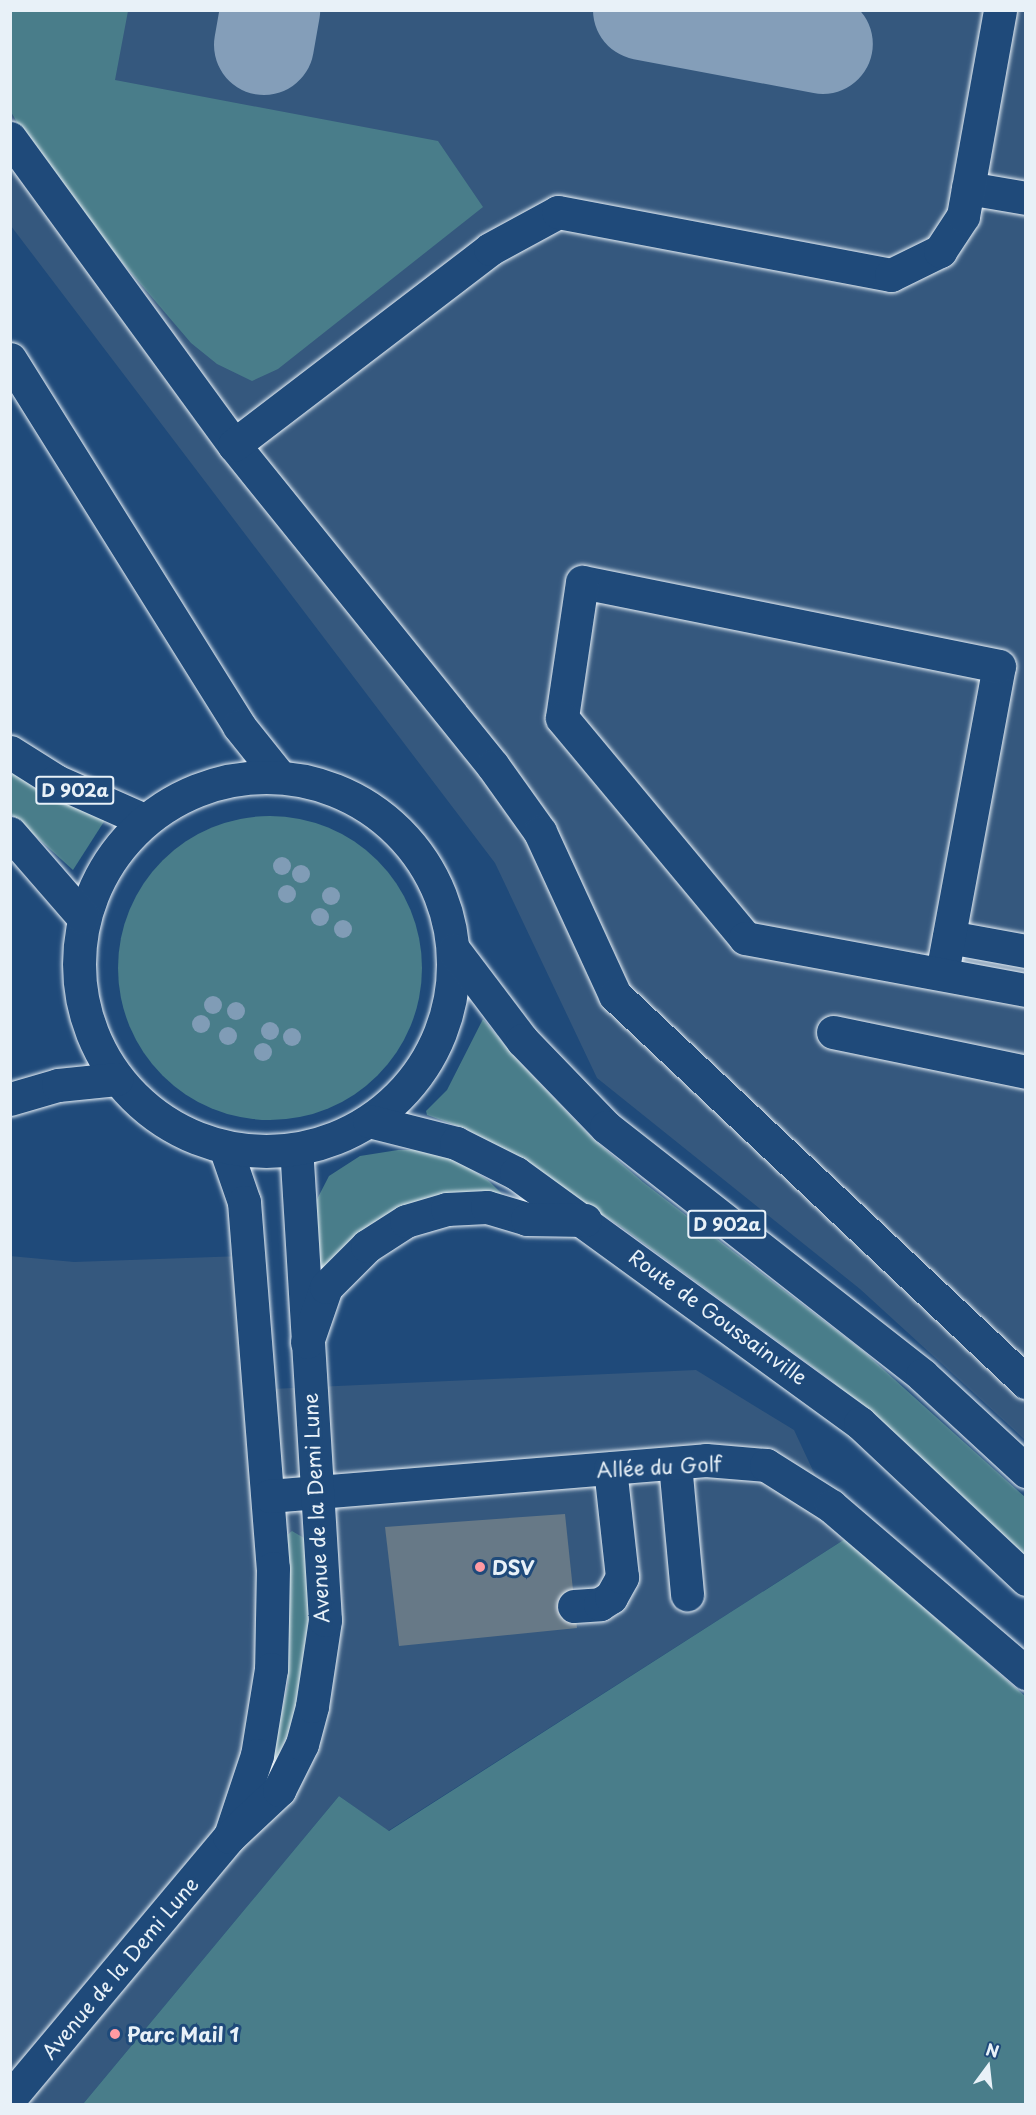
<!DOCTYPE html>
<meta charset="utf-8">
<style>
body{margin:0}
#map{position:relative;width:1036px;height:2115px;overflow:hidden;background:#1f4a7a;font-family:"Playpen Sans",sans-serif}
div>[style]{position:absolute}
.built>*{inset:0;background:#35587e}
.green>*{inset:0;background:#497d8a}
.round{border-radius:50%}
.taxiway>*{height:100px;margin:-50px;padding:0 50px;transform-origin:50px;border-radius:50px;background:#849eb9}
.building>*{inset:0;background:#677987}
.roads{filter:drop-shadow(0 0 2px #e8f1f8) drop-shadow(0 0 2px #e8f1f8)}
.minor>*{height:33px;margin:-16.5px;padding:0 16.5px;transform-origin:16.5px;border-radius:16.5px;background:#1f4a7a}
.major>*{height:33px;margin:-16.5px;padding:0 16.5px;transform-origin:16.5px;border-radius:16.5px;background:#1f4a7a}
.major>.ring{margin:-16.5px;padding:0;box-sizing:content-box;background:none;border:33px solid #1f4a7a;border-radius:50%}
.trees>*{width:18px;height:18px;margin:-9px;border-radius:50%;background:#809cb6}
.dots>*{width:16px;height:16px;translate:-50% -50%;box-sizing:border-box;border:3px solid #1f4a7a;border-radius:50%}
span{translate:-50% -50%;white-space:nowrap;text-align:center;line-height:1.15;-webkit-text-stroke:6px #1f4a7a;paint-order:stroke}
.shield-label span{padding:2px 4px;background:#1f4a7a;border:2px solid;border-radius:4px;-webkit-text-stroke-width:0}
.shield-label{font-size:18px;color:#e8f1f8;font-weight:700}
.street-label{font-size:20px;color:#e8f1f8}
.poi-label{font-size:20px;color:#e8f1f8;font-weight:700}
.left{translate:0 -50%;text-align:left}
.frame{position:absolute;inset:0;border:12px solid #e8f1f8;pointer-events:none}
.north{position:absolute;left:958px;top:2037px;width:60px;height:60px;-webkit-text-stroke:4px #1f4a7a;paint-order:stroke;rotate:15deg;font-size:16px;font-weight:700;line-height:24px;text-align:center;color:#e8f1f8}
.north::after{content:'';display:block;margin:auto;width:21px;height:27px;background:#e8f1f8;clip-path:polygon(50% 0,100% 100%,50% 72%,0 100%)}
</style>
<div id="map">
<div class="built">
<i style="clip-path:polygon(11px 11px,1025px 11px,1025px 1440px,860px 1289px,597px 1078px,495px 863px,11px 226px)"></i>
<i style="clip-path:polygon(10px 1256px,74px 1262px,242px 1256px,251px 1390px,696px 1370px,794px 1430px,845px 1539px,388px 1831px,339px 1796px,83px 2104px,11px 2104px)"></i>
</div>
<div class="green">
<i style="clip-path:polygon(11px 11px,128px 11px,115px 80px,438px 141px,483px 207px,278px 369px,252px 381px,217px 364px,191px 343px,115px 254px,18px 124px,11px 112px)"></i>
<i style="clip-path:polygon(10px 767px,105px 820px,73px 870px,11px 814px)"></i>
<i class="round" style="left:118px;top:816px;width:304px;height:304px"></i>
<i style="clip-path:polygon(483px 1019px,512px 1054px,592px 1138px,643px 1182px,863px 1351px,1025px 1497px,1025px 1559px,832px 1381px,620px 1226px,466px 1129px,427px 1115px,426px 1111px,447px 1090px)"></i>
<i style="clip-path:polygon(398px 1150px,430px 1150px,462px 1163px,489px 1181px,505px 1197px,453px 1194px,315px 1296px,314px 1205px,329px 1176px,360px 1156px)"></i>
<i style="clip-path:polygon(292px 1531px,304px 1538px,310px 1620px,298px 1715px,267px 1778px,288px 1684px,286px 1536px)"></i>
<i style="clip-path:polygon(845px 1539px,1025px 1696px,1025px 2104px,83px 2104px,339px 1796px,389px 1831px)"></i>
</div>
<div class="taxiway">
<i style="left:643px;top:10px;width:183px;rotate:10.7deg"></i>
<i style="left:264px;top:45px;width:36px;rotate:-80deg"></i>
</div>
<div class="building">
<i style="clip-path:polygon(565px 1514px,577px 1628px,399px 1646px,385px 1527px)"></i>
</div>
<div class="roads">
<div class="minor">
<i style="left:10px;top:138px;width:380px;rotate:53.9deg"></i>
<i style="left:234px;top:445px;width:412px;rotate:51.1deg"></i>
<i style="left:493px;top:766px;width:81px;rotate:54.5deg"></i>
<i style="left:540px;top:832px;width:179px;rotate:65.3deg"></i>
<i style="left:615px;top:995px;width:565px;rotate:43.28deg"></i>
<i style="left:968px;top:188px;width:59px;rotate:9.8deg"></i>
<i style="left:234px;top:445px;width:322px;rotate:-37.4deg"></i>
<i style="left:490px;top:249px;width:77px;rotate:-28.6deg"></i>
<i style="left:558px;top:212px;width:339px;rotate:10.7deg"></i>
<i style="left:891px;top:275px;width:55px;rotate:-26.1deg"></i>
<i style="left:940px;top:251px;width:42px;rotate:-56.7deg"></i>
<i style="left:963px;top:216px;width:209px;rotate:-79.8deg"></i>
<i style="left:949px;top:937px;width:78px;rotate:10.3deg"></i>
<i style="left:942px;top:973px;width:312px;rotate:-79.5deg"></i>
<i style="left:999px;top:666px;width:425px;rotate:-168.6deg"></i>
<i style="left:582px;top:582px;width:137px;rotate:98.4deg"></i>
<i style="left:562px;top:718px;width:286px;rotate:50.2deg"></i>
<i style="left:745px;top:938px;width:286px;rotate:10.5deg"></i>
<i style="left:833px;top:1032px;width:197px;rotate:11.7deg"></i>
<i style="left:225px;top:1147px;width:58px;rotate:70.9deg"></i>
<i style="left:244px;top:1202px;width:367px;rotate:85.5deg"></i>
<i style="left:273px;top:1568px;width:101px;rotate:91.1deg"></i>
<i style="left:271px;top:1669px;width:87px;rotate:99.2deg"></i>
<i style="left:257px;top:1755px;width:82px;rotate:108.4deg"></i>
<i style="left:675px;top:1464px;width:131px;rotate:84.7deg"></i>
<i style="left:269px;top:1496px;width:438px;rotate:-4.7deg"></i>
<i style="left:706px;top:1460px;width:60px;rotate:4.8deg"></i>
<i style="left:766px;top:1465px;width:77px;rotate:32.2deg"></i>
<i style="left:831px;top:1506px;width:257px;rotate:40.6deg"></i>
<i style="left:574px;top:1606px;width:26px;rotate:-4deg"></i>
<i style="left:600px;top:1604px;width:13px;rotate:-32deg"></i>
<i style="left:611px;top:1597px;width:23px;rotate:-61deg"></i>
<i style="left:622px;top:1577px;width:109px;rotate:-96.3deg"></i>
<i style="left:10px;top:2098px;width:341px;rotate:-50deg"></i>
<i style="left:229px;top:1837px;width:69px;rotate:-43.2deg"></i>
<i style="left:279px;top:1790px;width:51px;rotate:-63.4deg"></i>
<i style="left:302px;top:1744px;width:39px;rotate:-75deg"></i>
<i style="left:312px;top:1706px;width:87px;rotate:-81.4deg"></i>
<i style="left:325px;top:1620px;width:471px;rotate:-93.5deg"></i>
</div>
<div class="major">
<i style="left:10px;top:359px;width:433px;rotate:58deg"></i>
<i style="left:239px;top:726px;width:64px;rotate:51.3deg"></i>
<i style="left:10px;top:752px;width:54px;rotate:32.2deg"></i>
<i style="left:56px;top:781px;width:96px;rotate:23.9deg"></i>
<i class="ring" style="left:79px;top:777px;width:341px;height:341px"></i>
<i style="left:10px;top:833px;width:111px;rotate:49deg"></i>
<i style="left:454px;top:950px;width:113px;rotate:52.9deg"></i>
<i style="left:522px;top:1040px;width:121px;rotate:46deg"></i>
<i style="left:606px;top:1127px;width:402px;rotate:38.1deg"></i>
<i style="left:922px;top:1375px;width:142px;rotate:42.7deg"></i>
<i style="left:10px;top:1099px;width:50px;rotate:-16.3deg"></i>
<i style="left:58px;top:1085px;width:59px;rotate:-5.8deg"></i>
<i style="left:369px;top:1121px;width:90px;rotate:14.2deg"></i>
<i style="left:456px;top:1143px;width:67px;rotate:26.6deg"></i>
<i style="left:516px;top:1173px;width:425px;rotate:36deg"></i>
<i style="left:860px;top:1423px;width:228px;rotate:43.2deg"></i>
<i style="left:307px;top:1342px;width:58px;rotate:-70.9deg"></i>
<i style="left:326px;top:1287px;width:58px;rotate:-45deg"></i>
<i style="left:367px;top:1246px;width:46px;rotate:-32.7deg"></i>
<i style="left:406px;top:1221px;width:43px;rotate:-16.3deg"></i>
<i style="left:447px;top:1209px;width:40px;rotate:-2.9deg"></i>
<i style="left:487px;top:1207px;width:42px;rotate:16.7deg"></i>
<i style="left:527px;top:1219px;width:58px;rotate:1deg"></i>
</div>
</div>
<div class="trees">
<i style="left:282px;top:866px"></i>
<i style="left:301px;top:874px"></i>
<i style="left:287px;top:894px"></i>
<i style="left:331px;top:896px"></i>
<i style="left:320px;top:917px"></i>
<i style="left:343px;top:929px"></i>
<i style="left:213px;top:1005px"></i>
<i style="left:236px;top:1011px"></i>
<i style="left:201px;top:1024px"></i>
<i style="left:270px;top:1031px"></i>
<i style="left:228px;top:1036px"></i>
<i style="left:292px;top:1037px"></i>
<i style="left:263px;top:1052px"></i>
</div>
<div class="dots">
<i style="left:480px;top:1567px;background:#ff9aa2"></i>
<i style="left:115px;top:2034px;background:#ff9aa2"></i>
</div>
<div class="shield-label">
<span style="left:75px;top:790px">D 902a</span>
<span style="left:727px;top:1224px">D 902a</span>
</div>
<div class="street-label">
<span style="left:718px;top:1317px;rotate:36deg">Route de Goussainville</span>
<span style="left:659px;top:1467px;rotate:-3deg">Allée du Golf</span>
<span style="left:316px;top:1508px;rotate:-93deg">Avenue de la Demi Lune</span>
<span style="left:120px;top:1968px;rotate:-50deg">Avenue de la Demi Lune</span>
</div>
<div class="poi-label">
<span class="left" style="left:492px;top:1567px">DSV</span>
<span class="left" style="left:127px;top:2034px">Parc Mail 1</span>
</div>
<div class="frame"></div>
<div class="north">N</div>
</div>
